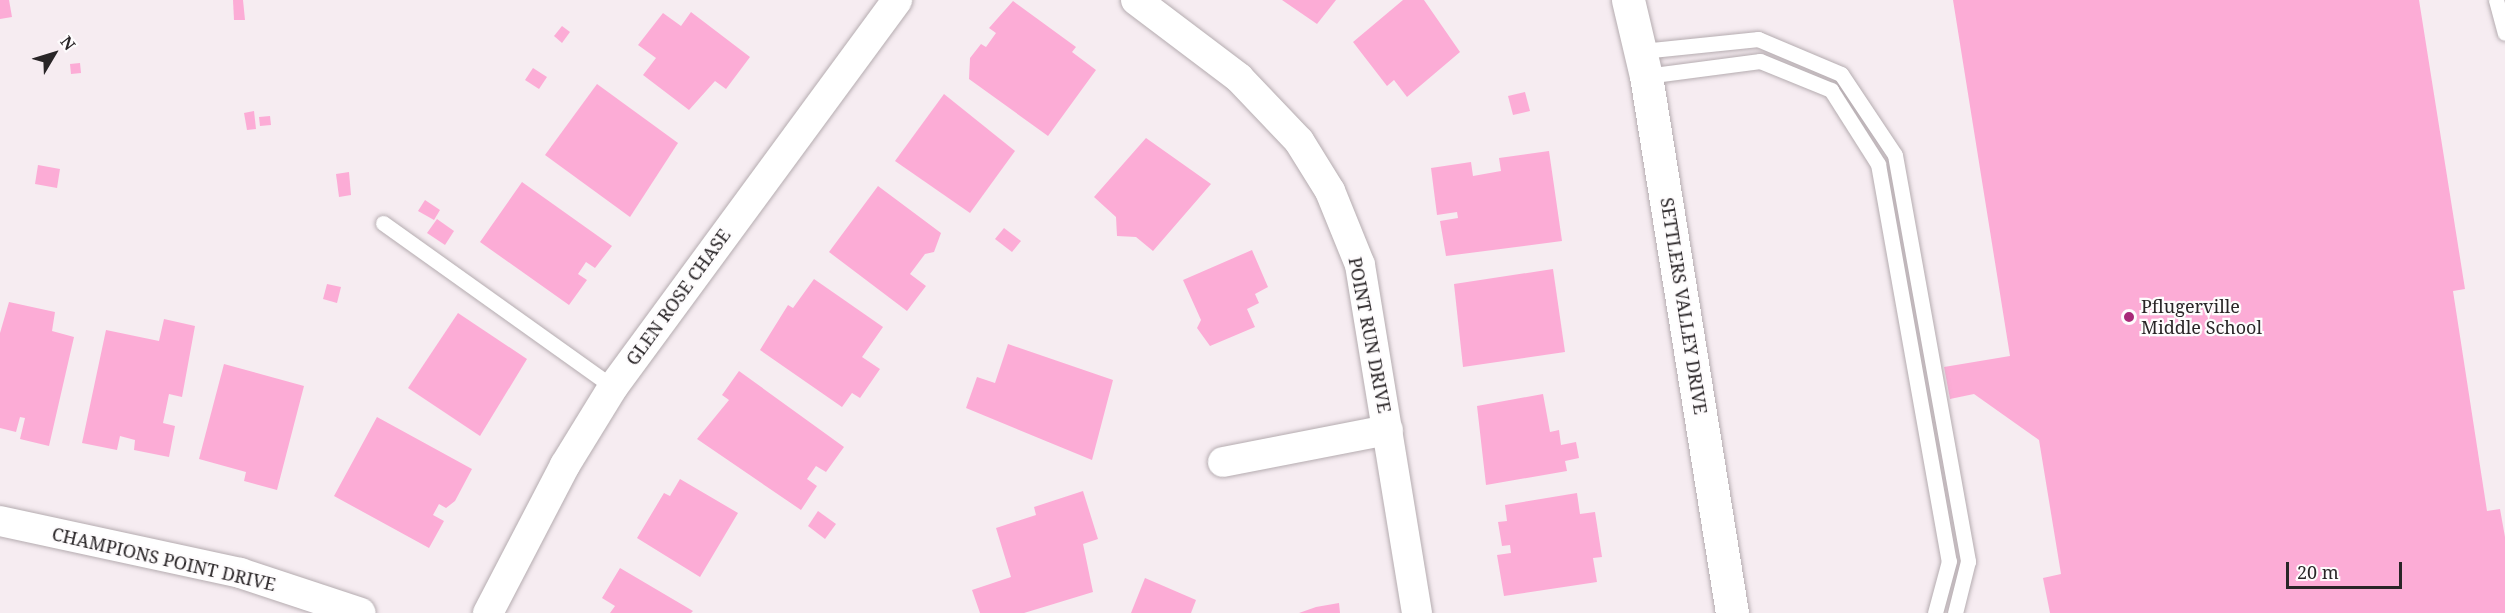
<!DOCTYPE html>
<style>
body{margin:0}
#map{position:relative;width:2505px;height:613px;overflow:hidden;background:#f6ecf1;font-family:"Noto Serif",serif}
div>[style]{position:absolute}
.building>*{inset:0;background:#fcacd6}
.roads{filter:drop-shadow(0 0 2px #b5acb0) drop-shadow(0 0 2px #b5acb0)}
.service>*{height:15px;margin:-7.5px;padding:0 7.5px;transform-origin:7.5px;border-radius:7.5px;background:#fff}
.minor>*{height:30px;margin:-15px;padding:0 15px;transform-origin:15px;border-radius:15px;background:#fff}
.tertiary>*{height:33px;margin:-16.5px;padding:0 16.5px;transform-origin:16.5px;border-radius:16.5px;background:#fff}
.dots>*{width:16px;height:16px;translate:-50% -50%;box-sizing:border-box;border:3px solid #fefcfd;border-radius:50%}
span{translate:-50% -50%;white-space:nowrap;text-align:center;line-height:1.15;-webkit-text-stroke:4.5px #fefcfd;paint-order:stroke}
.street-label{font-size:18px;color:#292527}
.poi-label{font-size:18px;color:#292527}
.left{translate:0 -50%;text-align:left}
.north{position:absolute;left:24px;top:24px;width:60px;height:60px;-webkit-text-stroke:4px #fefcfd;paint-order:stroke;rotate:52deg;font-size:16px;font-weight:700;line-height:24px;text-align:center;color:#292527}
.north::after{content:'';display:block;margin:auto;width:21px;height:27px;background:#292527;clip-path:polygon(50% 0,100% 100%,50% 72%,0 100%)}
.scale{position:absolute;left:2286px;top:562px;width:116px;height:27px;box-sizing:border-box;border:3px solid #292527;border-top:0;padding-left:8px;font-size:18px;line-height:21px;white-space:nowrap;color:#292527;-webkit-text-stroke:4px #fefcfd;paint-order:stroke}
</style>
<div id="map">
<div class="building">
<i style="clip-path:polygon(0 0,9px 0,12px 17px,0 19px)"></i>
<i style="clip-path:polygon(233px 0,243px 0,245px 20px,234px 20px)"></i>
<i style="clip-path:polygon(1282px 0,1336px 0,1317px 24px)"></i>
<i style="clip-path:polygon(1403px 0,1424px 0,1460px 52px,1407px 97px,1394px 80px,1387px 86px,1353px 42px)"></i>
<i style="clip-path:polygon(1953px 0,2419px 0,2465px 289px,2453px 291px,2487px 511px,2500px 509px,2505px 537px,2505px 613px,2050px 613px,2043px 578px,2061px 574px,2039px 440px,1974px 394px,1950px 399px,1944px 367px,2010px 356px)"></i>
<i style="clip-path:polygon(1013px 1px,1076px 47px,1072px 52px,1096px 70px,1048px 136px,969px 79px,970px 58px,981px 44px,986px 47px,996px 33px,989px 28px)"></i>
<i style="clip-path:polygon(691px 12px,750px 57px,726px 89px,715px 81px,689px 110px,643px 75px,656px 58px,638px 45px,663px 13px,681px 26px)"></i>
<i style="clip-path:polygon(562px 26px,570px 32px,562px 43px,554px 36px)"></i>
<i style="clip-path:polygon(80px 63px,81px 73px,71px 74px,70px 64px)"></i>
<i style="clip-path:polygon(533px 68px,547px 77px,539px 89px,525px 80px)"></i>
<i style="clip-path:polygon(597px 84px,678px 143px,630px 217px,545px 155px)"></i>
<i style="clip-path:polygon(1525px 92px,1530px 111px,1513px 115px,1508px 96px)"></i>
<i style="clip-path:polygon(944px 94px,1015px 151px,970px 213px,895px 161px)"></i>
<i style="clip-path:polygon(254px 111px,256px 129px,247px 130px,244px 113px)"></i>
<i style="clip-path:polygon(270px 116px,271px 125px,260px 126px,259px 117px)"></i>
<i style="clip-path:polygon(1146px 138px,1211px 184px,1153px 251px,1136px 237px,1117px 236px,1116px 217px,1094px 197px)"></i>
<i style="clip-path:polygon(1549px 151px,1562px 241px,1446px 256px,1440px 221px,1458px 218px,1457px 212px,1437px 215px,1431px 168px,1471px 162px,1473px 176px,1501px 171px,1499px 158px)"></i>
<i style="clip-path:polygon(38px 165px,60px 169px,57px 188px,35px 184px)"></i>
<i style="clip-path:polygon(349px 172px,351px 195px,339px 197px,336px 174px)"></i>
<i style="clip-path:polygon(522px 182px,612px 246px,595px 268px,586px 262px,578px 274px,587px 280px,569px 305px,480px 242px)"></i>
<i style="clip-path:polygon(878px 186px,941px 233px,934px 252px,925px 254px,910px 274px,926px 286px,907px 311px,829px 252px)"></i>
<i style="clip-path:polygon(425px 200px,440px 210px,434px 220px,418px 211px)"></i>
<i style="clip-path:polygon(437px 219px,454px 231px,445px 245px,427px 233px)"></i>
<i style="clip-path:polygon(1004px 228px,1021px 241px,1012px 252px,995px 239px)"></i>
<i style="clip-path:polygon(1252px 250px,1268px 287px,1255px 294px,1259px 303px,1247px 309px,1255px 327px,1210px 346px,1197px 328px,1201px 320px,1183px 280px)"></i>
<i style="clip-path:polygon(1553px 269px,1565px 352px,1463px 367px,1454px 284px)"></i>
<i style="clip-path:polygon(814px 279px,883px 327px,862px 357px,880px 369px,860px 398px,852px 393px,842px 407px,760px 350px,788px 305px,793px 308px)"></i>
<i style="clip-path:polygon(327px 284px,341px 287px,337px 303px,323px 299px)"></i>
<i style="clip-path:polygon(9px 302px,55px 312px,52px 331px,74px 337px,49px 446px,20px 439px,25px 418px,20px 417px,16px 432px,0 428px,0 333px)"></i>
<i style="clip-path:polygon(458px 313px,527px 359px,480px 436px,408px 388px)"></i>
<i style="clip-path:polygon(164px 319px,195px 326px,182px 397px,169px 394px,163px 423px,175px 426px,169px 457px,134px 450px,135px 440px,120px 436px,117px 450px,82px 443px,106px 330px,159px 341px)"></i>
<i style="clip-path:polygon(1008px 344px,1113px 380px,1092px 460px,966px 408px,977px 377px,995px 383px)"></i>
<i style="clip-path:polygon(224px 364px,304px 386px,277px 490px,244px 481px,246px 472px,199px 459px)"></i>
<i style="clip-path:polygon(739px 371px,844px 447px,826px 472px,816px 466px,807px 479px,817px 486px,801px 510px,697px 439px,729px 400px,722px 395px)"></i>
<i style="clip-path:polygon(1543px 394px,1550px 432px,1559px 430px,1561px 445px,1576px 442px,1579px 458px,1565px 461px,1567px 471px,1486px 485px,1477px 406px)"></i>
<i style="clip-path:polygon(377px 417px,472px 469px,455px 501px,446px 508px,439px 504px,433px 515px,444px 521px,429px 548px,334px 496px)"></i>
<i style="clip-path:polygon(680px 479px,738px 513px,700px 577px,637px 538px,664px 493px,670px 496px)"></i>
<i style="clip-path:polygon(1083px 491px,1098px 539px,1083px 544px,1093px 592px,1024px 613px,980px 613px,972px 590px,1011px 577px,996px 528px,1036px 515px,1034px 507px)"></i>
<i style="clip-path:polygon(1577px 493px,1580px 514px,1595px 512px,1602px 557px,1593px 558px,1597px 582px,1504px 596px,1497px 555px,1511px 553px,1510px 545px,1502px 546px,1498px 522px,1507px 521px,1505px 505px)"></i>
<i style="clip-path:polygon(818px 511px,836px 524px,825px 539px,808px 526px)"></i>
<i style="clip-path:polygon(620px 568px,693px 611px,691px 613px,610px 613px,615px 606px,602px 598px)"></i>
<i style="clip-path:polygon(1145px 578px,1196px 600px,1191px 613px,1131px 613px)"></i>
<i style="clip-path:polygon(1339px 603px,1340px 613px,1299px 613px,1316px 607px)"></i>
</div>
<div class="roads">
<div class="service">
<i style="left:2496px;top:0;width:34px;rotate:75deg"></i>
<i style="left:1642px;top:51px;width:117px;rotate:-5.9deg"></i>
<i style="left:1758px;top:39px;width:90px;rotate:22.9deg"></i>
<i style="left:1841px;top:74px;width:97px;rotate:56.3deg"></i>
<i style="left:1895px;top:155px;width:413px;rotate:79.8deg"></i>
<i style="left:1968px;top:561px;width:54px;rotate:104deg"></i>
<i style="left:1646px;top:76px;width:115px;rotate:-7.5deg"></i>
<i style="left:1760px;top:61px;width:77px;rotate:22.2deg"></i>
<i style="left:1831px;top:90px;width:88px;rotate:57.6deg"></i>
<i style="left:1878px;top:164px;width:403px;rotate:79.9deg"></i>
<i style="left:1949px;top:561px;width:54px;rotate:105.1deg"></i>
<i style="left:383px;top:223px;width:282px;rotate:35.5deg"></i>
</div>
<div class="minor">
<i style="left:1136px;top:0;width:129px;rotate:37.1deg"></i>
<i style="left:1239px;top:78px;width:87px;rotate:46.4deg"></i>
<i style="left:1299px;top:141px;width:59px;rotate:58.2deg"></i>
<i style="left:1330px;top:191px;width:80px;rotate:67.9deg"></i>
<i style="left:1360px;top:265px;width:353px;rotate:80.7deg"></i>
<i style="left:1223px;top:462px;width:168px;rotate:-11deg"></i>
<i style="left:0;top:521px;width:246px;rotate:12.2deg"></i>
<i style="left:240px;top:573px;width:127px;rotate:18.3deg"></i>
<i style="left:488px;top:613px;width:167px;rotate:-62.5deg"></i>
<i style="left:565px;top:465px;width:92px;rotate:-58.4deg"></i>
<i style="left:613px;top:387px;width:480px;rotate:-53.7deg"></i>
</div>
<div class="tertiary">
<i style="left:1628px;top:0;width:78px;rotate:76.7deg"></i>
<i style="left:1646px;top:76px;width:544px;rotate:80.9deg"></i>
</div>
</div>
<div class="dots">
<i style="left:2129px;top:317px;background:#a82979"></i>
</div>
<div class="street-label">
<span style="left:678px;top:297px;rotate:-54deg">GLEN ROSE CHASE</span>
<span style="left:1684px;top:306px;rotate:81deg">SETTLERS VALLEY DRIVE</span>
<span style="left:1370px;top:335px;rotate:79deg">POINT RUN DRIVE</span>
<span style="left:164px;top:559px;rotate:13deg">CHAMPIONS POINT DRIVE</span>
</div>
<div class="poi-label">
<span class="left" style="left:2141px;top:317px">Pflugerville<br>Middle School</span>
</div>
<div class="north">N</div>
<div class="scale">20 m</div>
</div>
